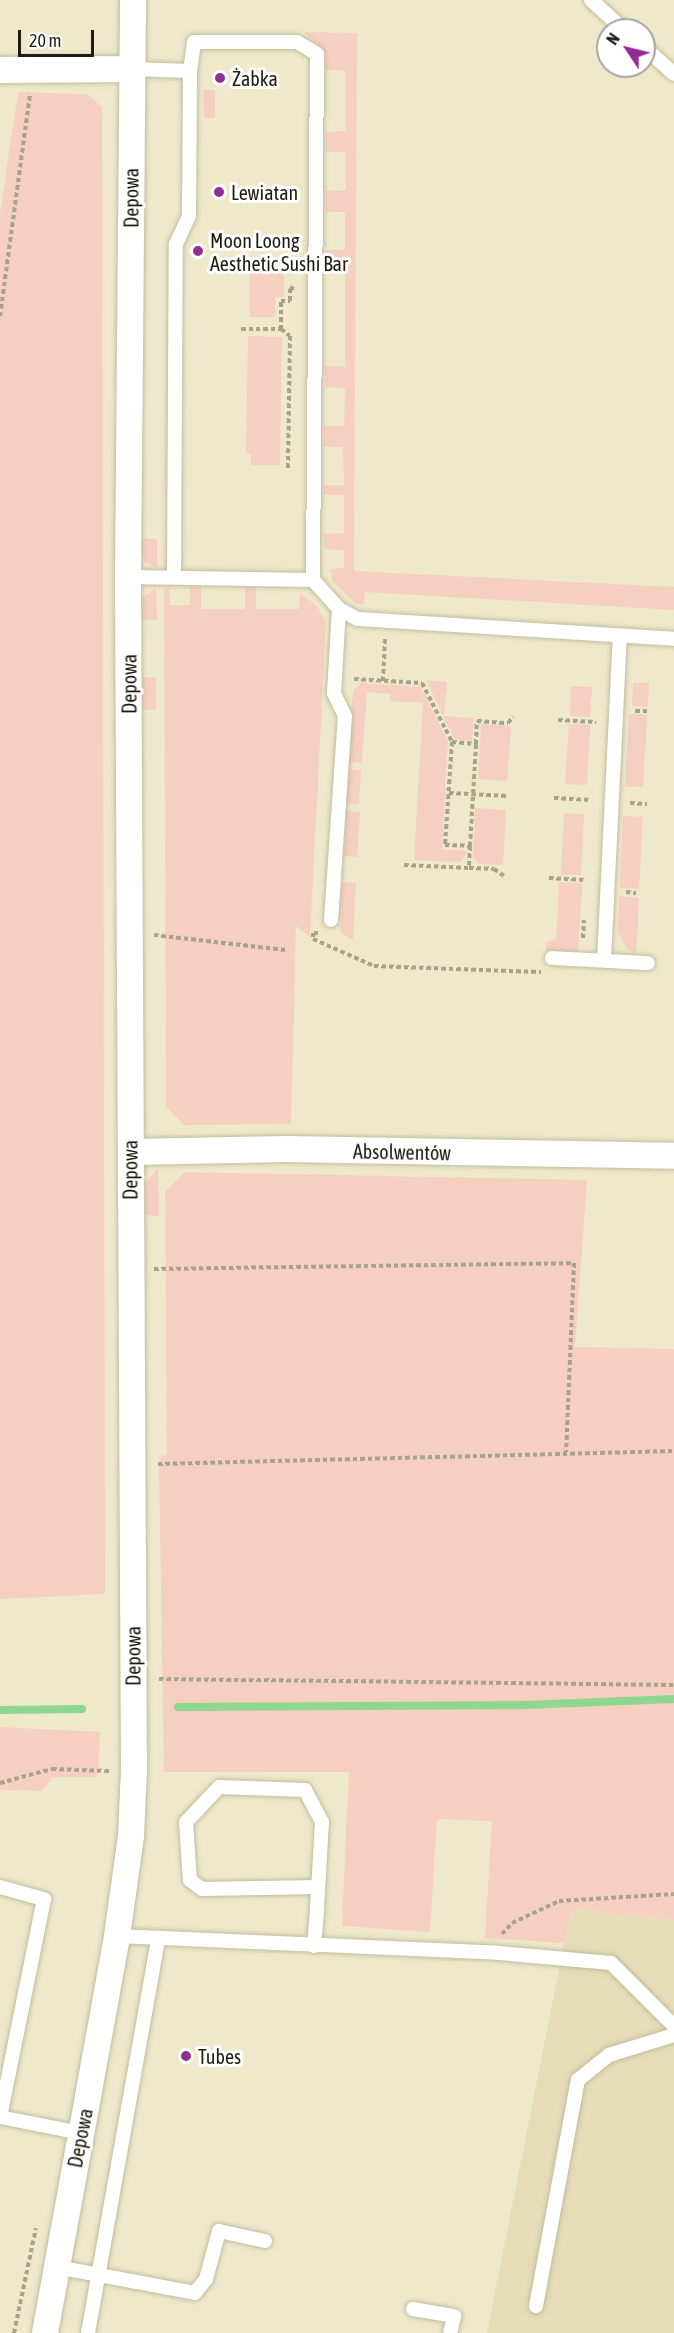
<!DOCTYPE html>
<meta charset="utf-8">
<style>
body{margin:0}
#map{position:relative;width:674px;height:2333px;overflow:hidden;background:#f0e8cb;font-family:"Asap Condensed",sans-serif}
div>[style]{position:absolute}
.built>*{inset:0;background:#e6dcb7}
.green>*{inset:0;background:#f5cfc0}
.stream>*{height:8px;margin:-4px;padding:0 4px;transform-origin:4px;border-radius:4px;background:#8ed791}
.path>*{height:4px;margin-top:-2px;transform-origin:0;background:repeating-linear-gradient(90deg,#a9a28b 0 4.5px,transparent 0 7.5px)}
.roads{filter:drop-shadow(0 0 2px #c3bc9f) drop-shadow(0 0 2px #c3bc9f)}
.lane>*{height:14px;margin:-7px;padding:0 7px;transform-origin:7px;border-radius:7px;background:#fff}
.street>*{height:26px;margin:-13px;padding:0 13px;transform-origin:13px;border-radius:13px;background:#fff}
.dots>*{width:16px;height:16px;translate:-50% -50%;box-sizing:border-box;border:3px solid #fff;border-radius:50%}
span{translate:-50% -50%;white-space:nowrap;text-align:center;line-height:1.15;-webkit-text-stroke:6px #fff;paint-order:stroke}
.poi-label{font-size:20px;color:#1f1c11}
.left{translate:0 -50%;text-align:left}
.street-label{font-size:20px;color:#1f1c11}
.north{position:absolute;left:596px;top:18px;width:60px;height:60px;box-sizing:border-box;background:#fff;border:2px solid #a5a4a0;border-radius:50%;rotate:305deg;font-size:16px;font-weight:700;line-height:24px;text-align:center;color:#1f1c11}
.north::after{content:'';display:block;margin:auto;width:21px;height:27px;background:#922d93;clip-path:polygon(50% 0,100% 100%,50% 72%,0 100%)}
.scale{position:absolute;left:18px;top:30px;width:76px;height:27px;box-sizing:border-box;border:3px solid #1f1c11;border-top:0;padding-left:8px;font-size:18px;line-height:21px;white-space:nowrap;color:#1f1c11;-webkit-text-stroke:4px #fff;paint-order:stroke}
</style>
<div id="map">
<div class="built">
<i style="clip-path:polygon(571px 1909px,674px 1920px,674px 2333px,487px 2333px)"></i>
</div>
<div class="green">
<i style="clip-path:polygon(304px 32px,357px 33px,354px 571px,674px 587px,674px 610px,365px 592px,364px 604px,356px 604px,332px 581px,331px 569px,344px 568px,344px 550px,325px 549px,324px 534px,344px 533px,344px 495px,324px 495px,324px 485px,344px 485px,343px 447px,324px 447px,324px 426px,344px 426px,345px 388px,325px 387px,325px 366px,345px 366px,345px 270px,326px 269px,326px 250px,345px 250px,345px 212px,326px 212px,326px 191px,346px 190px,346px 152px,326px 152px,326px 132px,346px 131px,346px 71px,326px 70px,325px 54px)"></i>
<i style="clip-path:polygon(203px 90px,215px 90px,215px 118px,204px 118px)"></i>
<i style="clip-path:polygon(18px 92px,87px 94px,102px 107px,105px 1594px,0 1599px,0 214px)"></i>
<i style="clip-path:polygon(250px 266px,262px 266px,262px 272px,284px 272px,284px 297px,275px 297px,275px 317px,250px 317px)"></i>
<i style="clip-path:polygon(248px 336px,282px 337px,280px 465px,251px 465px,251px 454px,246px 453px)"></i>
<i style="clip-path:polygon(141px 539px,157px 539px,157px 568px,145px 562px,140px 551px)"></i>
<i style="clip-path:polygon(190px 587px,201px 587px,201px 609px,245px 609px,245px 587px,256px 587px,256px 609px,299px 609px,300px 593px,317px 606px,326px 622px,310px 937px,296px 926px,291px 1124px,184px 1125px,166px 1107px,164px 590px,169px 588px,170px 605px,190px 605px)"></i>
<i style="clip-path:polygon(156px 588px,157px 620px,141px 620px,141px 599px)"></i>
<i style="clip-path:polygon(140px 677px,156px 677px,156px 710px,140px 710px)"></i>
<i style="clip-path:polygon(426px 680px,447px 682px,444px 716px,474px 718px,472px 741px,454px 739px)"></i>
<i style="clip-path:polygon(361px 683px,421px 687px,448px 742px,442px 849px,467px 851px,461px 862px,414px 860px,423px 703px,390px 701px,390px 694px,367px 692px,362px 763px,348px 762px,353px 691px)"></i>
<i style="clip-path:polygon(633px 683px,649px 683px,648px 707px,632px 706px)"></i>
<i style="clip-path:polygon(571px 686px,592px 687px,590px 717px,570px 716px)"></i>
<i style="clip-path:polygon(629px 714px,647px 715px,643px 787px,625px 787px)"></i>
<i style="clip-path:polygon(481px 724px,511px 726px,507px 781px,478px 779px)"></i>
<i style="clip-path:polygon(569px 724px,590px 725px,587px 785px,565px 784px)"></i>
<i style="clip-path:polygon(349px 769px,361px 770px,359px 804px,346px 803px)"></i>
<i style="clip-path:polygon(475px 808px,506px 810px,503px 865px,479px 864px,473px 858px)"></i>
<i style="clip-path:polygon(346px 811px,360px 812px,357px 857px,344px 856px)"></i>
<i style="clip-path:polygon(564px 813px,584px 814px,581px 875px,561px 875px)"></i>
<i style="clip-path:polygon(623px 816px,643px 817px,639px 889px,620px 888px)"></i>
<i style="clip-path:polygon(342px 882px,356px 883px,353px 940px,340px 932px)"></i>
<i style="clip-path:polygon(559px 882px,582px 884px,578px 952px,546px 951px,546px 943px,556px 939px)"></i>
<i style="clip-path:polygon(619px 896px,639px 898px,636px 954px,627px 949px,618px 932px)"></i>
<i style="clip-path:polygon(158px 1168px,159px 1216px,142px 1215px,143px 1186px)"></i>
<i style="clip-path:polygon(185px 1172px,587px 1180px,575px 1347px,674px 1349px,674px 1920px,572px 1909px,564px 1943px,485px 1938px,492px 1821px,437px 1819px,430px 1932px,342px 1926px,349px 1772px,164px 1772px,159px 1464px,160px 1456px,167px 1455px,165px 1192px)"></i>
<i style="clip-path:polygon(0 1727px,100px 1732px,98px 1777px,53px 1777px,42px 1791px,0 1790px)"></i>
</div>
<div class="stream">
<i style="left:178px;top:1707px;width:347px;rotate:-0.3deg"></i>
<i style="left:525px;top:1705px;width:149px;rotate:-2.3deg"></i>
<i style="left:0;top:1710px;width:82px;rotate:-0.7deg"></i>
</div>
<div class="path">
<i style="left:0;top:316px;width:225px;rotate:-82.3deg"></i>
<i style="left:241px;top:329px;width:40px"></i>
<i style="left:281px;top:329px;width:11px;rotate:38deg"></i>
<i style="left:290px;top:336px;width:133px;rotate:90.9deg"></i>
<i style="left:281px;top:329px;width:28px;rotate:-90deg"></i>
<i style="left:281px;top:301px;width:9px"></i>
<i style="left:290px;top:301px;width:14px;rotate:-90deg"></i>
<i style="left:290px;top:287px;width:6px;rotate:31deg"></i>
<i style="left:354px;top:679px;width:68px;rotate:3.4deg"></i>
<i style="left:422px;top:683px;width:66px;rotate:63deg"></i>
<i style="left:452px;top:742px;width:24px;rotate:5deg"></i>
<i style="left:476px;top:744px;width:23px;rotate:-88deg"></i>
<i style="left:477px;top:721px;width:31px;rotate:4deg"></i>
<i style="left:508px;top:723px;width:8px;rotate:-50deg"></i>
<i style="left:383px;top:681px;width:42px;rotate:-87.3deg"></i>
<i style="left:635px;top:711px;width:12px"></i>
<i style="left:558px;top:720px;width:38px;rotate:3deg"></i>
<i style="left:452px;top:742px;width:103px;rotate:93.9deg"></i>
<i style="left:445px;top:845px;width:25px;rotate:2deg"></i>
<i style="left:470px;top:846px;width:22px;rotate:93deg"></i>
<i style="left:469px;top:868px;width:25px;rotate:2deg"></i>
<i style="left:494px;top:869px;width:12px;rotate:35deg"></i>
<i style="left:449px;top:793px;width:59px;rotate:2.9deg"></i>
<i style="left:554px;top:798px;width:37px;rotate:3deg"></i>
<i style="left:630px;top:803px;width:17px;rotate:3deg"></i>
<i style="left:470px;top:846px;width:102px;rotate:-86.6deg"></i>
<i style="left:404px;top:865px;width:65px;rotate:2.6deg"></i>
<i style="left:549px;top:878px;width:37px;rotate:3deg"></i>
<i style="left:626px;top:892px;width:10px;rotate:6deg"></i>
<i style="left:318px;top:933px;width:5px;rotate:180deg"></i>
<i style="left:313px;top:933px;width:6px;rotate:90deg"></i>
<i style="left:313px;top:939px;width:67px;rotate:23.9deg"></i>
<i style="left:374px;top:966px;width:167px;rotate:2.1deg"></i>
<i style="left:154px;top:935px;width:132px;rotate:6.5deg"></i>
<i style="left:583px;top:938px;width:18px;rotate:-87deg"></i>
<i style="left:154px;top:1269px;width:420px;rotate:-0.8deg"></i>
<i style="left:574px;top:1263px;width:189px;rotate:92.4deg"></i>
<i style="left:158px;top:1464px;width:516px;rotate:-1.44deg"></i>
<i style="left:159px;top:1679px;width:515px;rotate:0.67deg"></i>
<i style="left:0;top:1783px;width:54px;rotate:-15.1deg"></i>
<i style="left:52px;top:1769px;width:57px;rotate:2deg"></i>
<i style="left:502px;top:1934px;width:15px;rotate:-48deg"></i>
<i style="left:512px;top:1923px;width:52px;rotate:-25.1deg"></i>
<i style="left:559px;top:1901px;width:115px;rotate:-3.5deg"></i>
<i style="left:14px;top:2333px;width:107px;rotate:-78.2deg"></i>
</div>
<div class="roads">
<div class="lane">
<i style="left:591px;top:0;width:45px;rotate:42.3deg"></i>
<i style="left:644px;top:47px;width:40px;rotate:42deg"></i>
<i style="left:132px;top:69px;width:58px;rotate:2deg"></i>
<i style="left:190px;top:71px;width:29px;rotate:-82deg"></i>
<i style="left:194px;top:42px;width:103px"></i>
<i style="left:297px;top:42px;width:23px;rotate:31deg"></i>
<i style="left:317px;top:54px;width:526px;rotate:90.44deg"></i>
<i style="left:128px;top:577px;width:185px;rotate:0.9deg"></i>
<i style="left:313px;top:580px;width:39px;rotate:48deg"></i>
<i style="left:339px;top:609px;width:21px;rotate:28deg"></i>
<i style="left:358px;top:619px;width:317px;rotate:3.6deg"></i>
<i style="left:174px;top:577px;width:333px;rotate:-89.7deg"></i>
<i style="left:176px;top:244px;width:31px;rotate:-65deg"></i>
<i style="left:189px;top:216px;width:145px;rotate:-89.6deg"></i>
<i style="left:331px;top:920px;width:204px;rotate:-86.1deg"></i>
<i style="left:345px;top:716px;width:25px;rotate:-116deg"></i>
<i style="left:334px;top:693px;width:84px;rotate:-86.6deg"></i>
<i style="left:552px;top:958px;width:96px;rotate:3deg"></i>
<i style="left:604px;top:960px;width:324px;rotate:-87.2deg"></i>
<i style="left:0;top:1887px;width:46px;rotate:15.3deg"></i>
<i style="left:44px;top:1899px;width:222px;rotate:101.4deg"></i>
<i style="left:117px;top:1936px;width:382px;rotate:2.5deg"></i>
<i style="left:499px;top:1953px;width:112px;rotate:5.1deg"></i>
<i style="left:611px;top:1963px;width:89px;rotate:45deg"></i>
<i style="left:314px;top:1946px;width:38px;rotate:-85deg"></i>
<i style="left:317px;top:1908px;width:86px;rotate:-86.7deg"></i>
<i style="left:322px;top:1822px;width:36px;rotate:-118deg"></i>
<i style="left:305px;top:1790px;width:86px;rotate:-178deg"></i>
<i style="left:219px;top:1787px;width:48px;rotate:133.3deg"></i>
<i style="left:186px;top:1822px;width:58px;rotate:86.1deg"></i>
<i style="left:190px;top:1880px;width:15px;rotate:37deg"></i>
<i style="left:202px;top:1889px;width:116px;rotate:-1deg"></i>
<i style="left:0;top:2117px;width:83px;rotate:11.2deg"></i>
<i style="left:57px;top:2267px;width:140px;rotate:10.7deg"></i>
<i style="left:195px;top:2293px;width:18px;rotate:-52deg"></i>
<i style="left:206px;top:2279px;width:50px;rotate:-74.8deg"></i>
<i style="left:219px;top:2231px;width:47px;rotate:12.3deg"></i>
<i style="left:536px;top:2306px;width:230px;rotate:-79.5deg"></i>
<i style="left:578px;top:2080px;width:40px;rotate:-39deg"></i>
<i style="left:609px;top:2055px;width:68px;rotate:-17.1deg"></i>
<i style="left:413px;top:2309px;width:42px;rotate:9.7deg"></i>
<i style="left:454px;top:2316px;width:17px;rotate:103deg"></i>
<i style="left:88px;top:2333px;width:398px;rotate:-79.9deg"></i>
</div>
<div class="street">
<i style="left:0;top:70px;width:132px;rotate:-0.4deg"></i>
<i style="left:131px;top:1152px;width:155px;rotate:-1.1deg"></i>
<i style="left:286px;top:1149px;width:388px;rotate:1deg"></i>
<i style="left:45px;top:2333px;width:403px;rotate:-79.7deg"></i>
<i style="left:117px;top:1936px;width:101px;rotate:-82deg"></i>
<i style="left:131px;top:1836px;width:65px;rotate:-87.4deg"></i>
<i style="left:134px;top:1771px;width:1194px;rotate:-90.29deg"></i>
<i style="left:128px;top:577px;width:577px;rotate:-89.5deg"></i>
</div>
</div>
<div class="dots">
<i style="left:220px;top:78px;background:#922d93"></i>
<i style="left:219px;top:192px;background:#922d93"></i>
<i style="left:198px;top:251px;background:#922d93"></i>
<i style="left:186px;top:2056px;background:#922d93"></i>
</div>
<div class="poi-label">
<span class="left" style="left:232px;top:78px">Żabka</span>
<span class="left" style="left:231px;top:192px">Lewiatan</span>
<span class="left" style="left:210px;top:252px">Moon Loong<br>Aesthetic Sushi Bar</span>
<span class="left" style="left:198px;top:2056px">Tubes</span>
</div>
<div class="street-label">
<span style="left:131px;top:198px;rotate:-90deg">Depowa</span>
<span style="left:129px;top:684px;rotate:-90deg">Depowa</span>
<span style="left:402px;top:1152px;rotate:1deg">Absolwentów</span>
<span style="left:130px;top:1170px;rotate:-90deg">Depowa</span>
<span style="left:133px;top:1656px;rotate:-90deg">Depowa</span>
<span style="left:80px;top:2138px;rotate:-79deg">Depowa</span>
</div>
<div class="north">N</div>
<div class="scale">20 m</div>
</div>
